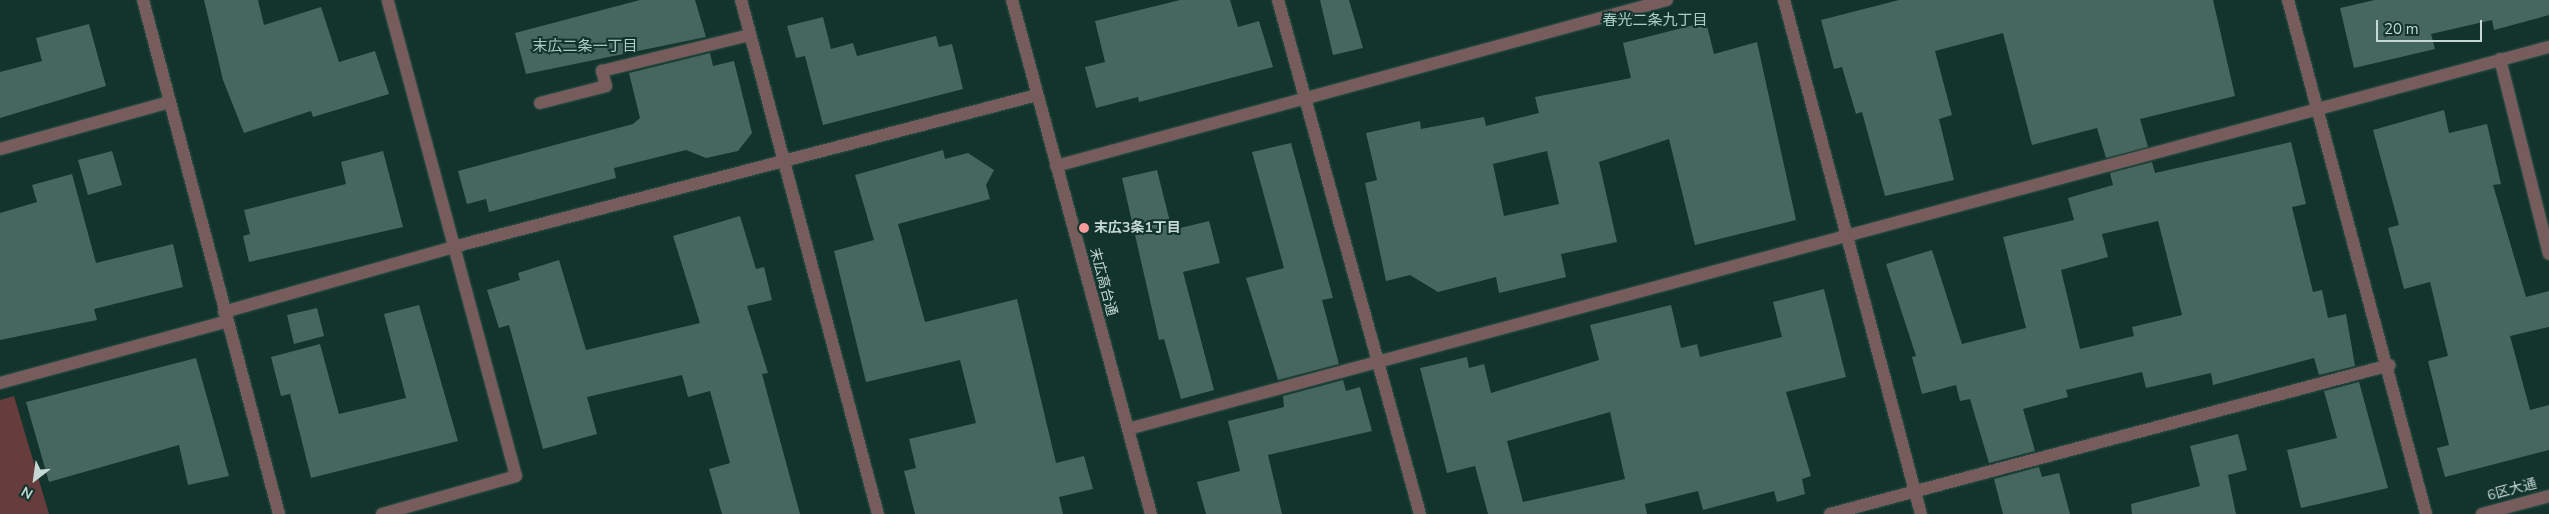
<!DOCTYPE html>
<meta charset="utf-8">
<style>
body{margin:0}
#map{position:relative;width:2549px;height:514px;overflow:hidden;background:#12342d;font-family:"Nunito Sans","Noto Sans JP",sans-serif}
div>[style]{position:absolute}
.green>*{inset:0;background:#663c3c}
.building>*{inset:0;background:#45675e}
.roads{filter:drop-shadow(0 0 1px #32524b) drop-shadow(0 0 1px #32524b)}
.minor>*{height:12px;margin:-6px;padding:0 6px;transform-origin:6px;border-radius:6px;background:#765d5c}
.dots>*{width:14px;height:14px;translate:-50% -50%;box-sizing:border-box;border:2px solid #12342d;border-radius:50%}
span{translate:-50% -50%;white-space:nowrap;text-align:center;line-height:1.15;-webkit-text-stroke:4px #12342d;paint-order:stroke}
.poi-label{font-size:14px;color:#c6d8d3;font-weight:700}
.left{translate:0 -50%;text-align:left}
.street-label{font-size:14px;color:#c6d8d3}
.neighbourhood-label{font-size:15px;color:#aacfc5}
.north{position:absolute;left:10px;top:454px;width:50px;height:50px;-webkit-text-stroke:4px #12342d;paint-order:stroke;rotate:210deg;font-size:14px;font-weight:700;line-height:20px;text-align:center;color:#c6d8d3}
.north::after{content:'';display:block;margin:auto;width:18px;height:22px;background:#c6d8d3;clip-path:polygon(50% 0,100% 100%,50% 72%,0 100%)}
.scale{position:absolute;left:2376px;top:20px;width:106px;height:22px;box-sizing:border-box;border:2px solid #c6d8d3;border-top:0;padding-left:6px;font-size:15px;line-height:18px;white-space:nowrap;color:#c6d8d3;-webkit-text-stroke:4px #12342d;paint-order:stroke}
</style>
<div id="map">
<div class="green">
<i style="clip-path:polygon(14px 396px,49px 514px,0 514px,0 400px)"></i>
</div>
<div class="building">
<i style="clip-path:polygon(204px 0,258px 0,264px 25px,321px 7px,339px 62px,375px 51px,389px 94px,313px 117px,311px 111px,244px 133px,223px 80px)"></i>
<i style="clip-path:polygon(640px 0,695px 0,706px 37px,526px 74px,515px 33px)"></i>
<i style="clip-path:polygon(1180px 0,1230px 0,1238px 27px,1259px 21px,1273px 67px,1139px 102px,1138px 97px,1096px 108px,1085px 67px,1105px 62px,1095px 21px)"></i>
<i style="clip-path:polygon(1320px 0,1349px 0,1363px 48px,1333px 55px)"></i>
<i style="clip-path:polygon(1899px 0,2213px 0,2235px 96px,2140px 119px,2148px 147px,2106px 158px,2097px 128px,2032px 145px,2003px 33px,1935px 51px,1952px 115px,1939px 119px,1954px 180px,1885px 196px,1862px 112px,1856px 114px,1842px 67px,1834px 69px,1821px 20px)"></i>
<i style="clip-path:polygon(2375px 0,2549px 0,2549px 15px,2494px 30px,2492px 20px,2431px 34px,2435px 49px,2354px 68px,2340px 8px)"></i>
<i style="clip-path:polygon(823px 17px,831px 49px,853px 43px,857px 56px,936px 36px,939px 47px,952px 44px,963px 89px,823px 125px,805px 56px,796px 58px,787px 26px)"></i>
<i style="clip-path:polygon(evenodd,1706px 22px,1714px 54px,1757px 42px,1796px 220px,1695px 245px,1669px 139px,1599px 162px,1617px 242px,1561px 254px,1566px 277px,1499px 293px,1496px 277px,1438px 292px,1410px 275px,1386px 281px,1365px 183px,1377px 180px,1366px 133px,1420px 121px,1421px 129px,1484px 117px,1486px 126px,1539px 113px,1535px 97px,1631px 78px,1623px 43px,1706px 22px,1547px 151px,1559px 204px,1504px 216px,1493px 164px,1547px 151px)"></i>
<i style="clip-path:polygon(89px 24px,106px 86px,0 118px,0 72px,42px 61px,36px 38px)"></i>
<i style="clip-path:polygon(710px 53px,713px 66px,734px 61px,752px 133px,738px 151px,706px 158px,686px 150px,614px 168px,616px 178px,489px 212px,486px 199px,467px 204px,458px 171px,633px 124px,640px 118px,629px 73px)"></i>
<i style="clip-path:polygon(2444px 110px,2449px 133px,2487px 124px,2501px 184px,2493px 185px,2526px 297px,2549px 291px,2549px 327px,2510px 336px,2530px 410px,2549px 405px,2549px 450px,2445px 477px,2437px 448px,2449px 445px,2428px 361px,2448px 356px,2430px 282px,2404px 289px,2388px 228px,2399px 225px,2373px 130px)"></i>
<i style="clip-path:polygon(evenodd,2291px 142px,2306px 204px,2292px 207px,2313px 292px,2322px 290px,2328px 318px,2346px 314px,2355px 366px,2319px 375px,2314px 358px,2213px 385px,2211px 373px,2146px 388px,2142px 372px,2066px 390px,2068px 397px,2023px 409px,2035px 451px,1989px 463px,1970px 399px,1960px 401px,1956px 385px,1922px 394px,1912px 357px,1916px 356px,1886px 264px,1932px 250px,1962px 344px,2026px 328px,2003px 237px,2074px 220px,2068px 198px,2113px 185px,2110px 173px,2152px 162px,2155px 173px,2291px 142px,2158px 221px,2182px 315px,2132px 327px,2134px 336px,2080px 349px,2061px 270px,2108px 257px,2102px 234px,2158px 221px)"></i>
<i style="clip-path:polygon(1291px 143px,1333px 298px,1322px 300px,1339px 364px,1278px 380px,1246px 278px,1284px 268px,1252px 152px)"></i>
<i style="clip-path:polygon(943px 150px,945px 159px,968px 153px,994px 170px,986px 185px,990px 199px,898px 224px,925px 322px,1017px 299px,1056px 463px,1084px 456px,1093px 489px,1059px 497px,1063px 514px,915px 514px,904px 471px,916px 468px,909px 439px,976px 423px,960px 360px,866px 382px,834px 251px,874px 240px,855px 175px)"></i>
<i style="clip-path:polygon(112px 151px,122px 185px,88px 195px,78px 160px)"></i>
<i style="clip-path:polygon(383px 151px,403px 227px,249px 262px,243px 236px,250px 234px,244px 210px,346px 184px,341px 162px)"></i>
<i style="clip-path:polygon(1157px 170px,1172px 230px,1209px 221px,1220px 263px,1183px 272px,1214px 390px,1181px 399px,1164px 339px,1159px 340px,1122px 178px)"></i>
<i style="clip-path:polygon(72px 174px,96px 263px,173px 244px,183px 287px,94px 309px,97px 320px,0 340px,0 213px,37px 202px,32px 185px)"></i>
<i style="clip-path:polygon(740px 216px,756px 269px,764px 267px,772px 300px,747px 306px,768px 373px,762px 374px,800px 514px,722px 514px,709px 469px,730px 463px,710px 391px,688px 397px,682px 375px,587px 397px,597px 434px,543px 449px,509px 325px,499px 328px,487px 290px,520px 280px,518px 273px,559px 260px,586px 350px,700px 323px,673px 236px)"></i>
<i style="clip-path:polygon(evenodd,1824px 289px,1846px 377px,1786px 392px,1811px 476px,1802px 479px,1805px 494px,1777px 502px,1774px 491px,1703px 510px,1698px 491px,1645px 504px,1647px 514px,1488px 514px,1475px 466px,1447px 473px,1420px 368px,1467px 357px,1469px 368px,1484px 364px,1491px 393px,1599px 360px,1590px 325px,1671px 305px,1681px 348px,1697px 344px,1700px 357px,1782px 337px,1773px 302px,1824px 289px,1610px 412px,1625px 479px,1523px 502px,1507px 441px,1610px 412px)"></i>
<i style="clip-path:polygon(419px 305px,458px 441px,311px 478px,290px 394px,281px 396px,271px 357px,320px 344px,339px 414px,406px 398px,384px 314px)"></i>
<i style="clip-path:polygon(317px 308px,324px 336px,294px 344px,287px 315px)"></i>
<i style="clip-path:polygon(196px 358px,229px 476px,188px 485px,179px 445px,49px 482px,26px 402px)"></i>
<i style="clip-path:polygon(1343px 380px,1346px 391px,1360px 387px,1372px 431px,1268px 455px,1282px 514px,1206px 514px,1197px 482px,1240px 471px,1228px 421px,1284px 407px,1283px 396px)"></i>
<i style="clip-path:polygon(2359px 382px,2388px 488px,2301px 508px,2287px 450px,2337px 438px,2324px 391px)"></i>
<i style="clip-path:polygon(2238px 434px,2247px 470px,2228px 475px,2236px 514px,2132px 514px,2131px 504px,2200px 486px,2190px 446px)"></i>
<i style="clip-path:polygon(2039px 467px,2042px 477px,2059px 473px,2070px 514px,2003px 514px,1994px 479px)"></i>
</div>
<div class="roads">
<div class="minor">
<i style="left:143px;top:0;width:532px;rotate:75.18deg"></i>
<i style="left:741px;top:0;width:532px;rotate:75.08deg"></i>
<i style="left:1012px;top:0;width:532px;rotate:74.87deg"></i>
<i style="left:1278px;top:0;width:533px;rotate:74.56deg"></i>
<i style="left:1784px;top:0;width:532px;rotate:75.08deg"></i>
<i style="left:2288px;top:0;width:532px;rotate:74.97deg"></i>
<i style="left:2500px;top:59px;width:201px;rotate:75.9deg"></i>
<i style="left:540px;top:103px;width:68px;rotate:-14.4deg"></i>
<i style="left:606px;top:86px;width:16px;rotate:-105deg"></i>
<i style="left:602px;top:71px;width:152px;rotate:-13.7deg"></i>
<i style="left:0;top:149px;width:176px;rotate:-15.5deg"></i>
<i style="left:1056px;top:166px;width:633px;rotate:-15.2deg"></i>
<i style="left:224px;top:312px;width:242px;rotate:-15.8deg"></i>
<i style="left:457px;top:246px;width:599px;rotate:-14.59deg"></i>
<i style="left:0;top:383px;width:233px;rotate:-15.2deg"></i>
<i style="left:1128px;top:429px;width:1471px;rotate:-15.05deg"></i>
<i style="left:382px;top:514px;width:139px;rotate:-15.8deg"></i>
<i style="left:516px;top:476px;width:493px;rotate:-105.1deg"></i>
<i style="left:1830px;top:514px;width:579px;rotate:-14.9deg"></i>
<i style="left:2482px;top:514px;width:69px;rotate:-15deg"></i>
</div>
</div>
<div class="dots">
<i style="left:1084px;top:228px;background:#f59b9a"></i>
</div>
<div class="poi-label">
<span class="left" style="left:1094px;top:228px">末広3条1丁目</span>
</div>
<div class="street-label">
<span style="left:1103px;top:282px;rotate:75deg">末広高台通</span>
<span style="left:2512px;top:490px;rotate:-15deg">6区大通</span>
</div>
<div class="neighbourhood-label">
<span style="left:1655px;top:21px">春光二条九丁目</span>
<span style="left:585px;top:47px">末広二条一丁目</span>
</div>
<div class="north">N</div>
<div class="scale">20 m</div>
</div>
